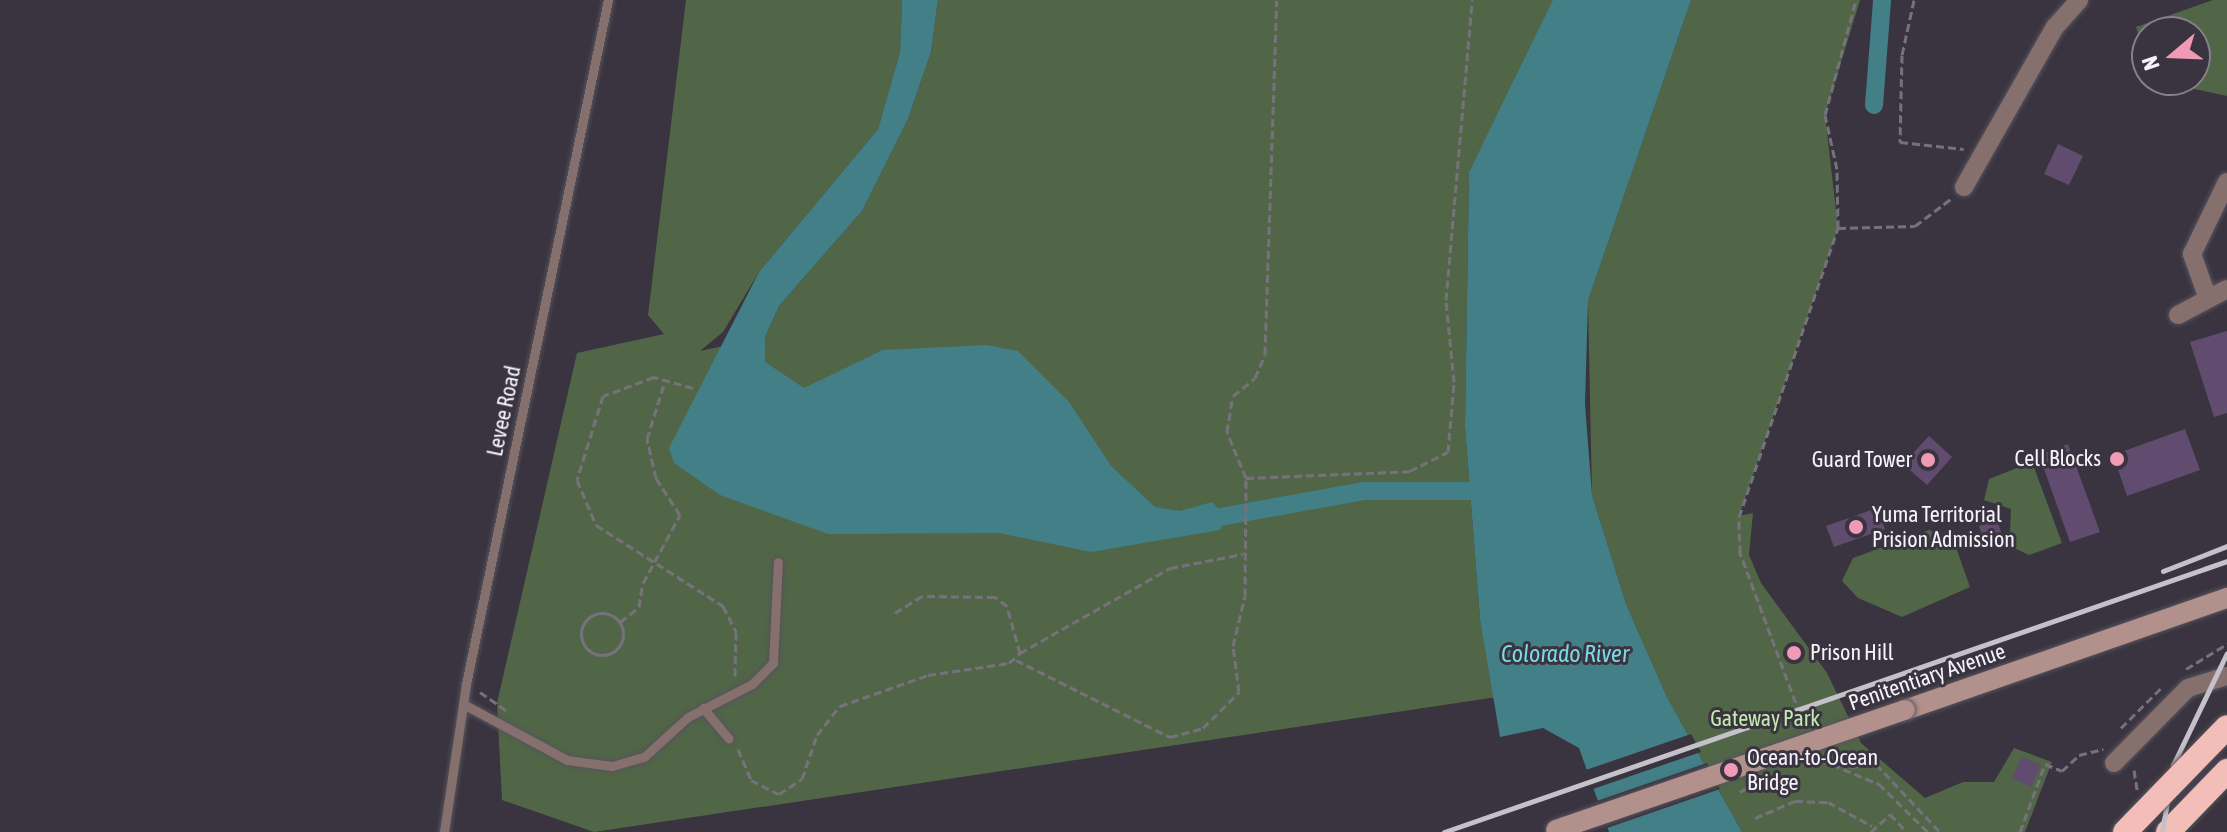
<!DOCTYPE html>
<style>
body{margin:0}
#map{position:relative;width:2227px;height:832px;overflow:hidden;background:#39343f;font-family:"Asap Condensed",sans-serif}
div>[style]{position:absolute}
.green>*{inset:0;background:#516647}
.water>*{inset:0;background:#437f86}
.pier>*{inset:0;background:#39343f}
.canal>*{height:18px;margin:-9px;padding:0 9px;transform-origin:9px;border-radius:9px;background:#437f86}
.building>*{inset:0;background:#614c6f}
.path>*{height:3px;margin-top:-1.5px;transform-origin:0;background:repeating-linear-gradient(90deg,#76727c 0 8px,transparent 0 12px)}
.path>.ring{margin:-1.5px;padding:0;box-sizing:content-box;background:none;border:3px solid #76727c;border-radius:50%}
.roads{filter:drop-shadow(0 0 2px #57535d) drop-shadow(0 0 2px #57535d)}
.lane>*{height:9px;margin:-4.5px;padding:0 4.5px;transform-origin:4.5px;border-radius:4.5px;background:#86706d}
.street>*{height:18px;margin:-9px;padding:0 9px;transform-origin:9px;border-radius:9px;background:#86706d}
.secondary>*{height:20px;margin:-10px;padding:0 10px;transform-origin:10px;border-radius:10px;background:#b2908b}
.highway>*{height:24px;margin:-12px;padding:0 12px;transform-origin:12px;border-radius:12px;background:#f3beb7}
.rail>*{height:5px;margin:-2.5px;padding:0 2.5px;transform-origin:2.5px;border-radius:2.5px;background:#c4c1c9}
.bridges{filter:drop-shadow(0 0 2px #57535d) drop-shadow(0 0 2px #57535d)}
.secondary-bridge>*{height:20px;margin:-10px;padding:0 10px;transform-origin:10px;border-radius:10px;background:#b2908b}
.highway-bridge>*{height:24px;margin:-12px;padding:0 12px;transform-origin:12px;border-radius:12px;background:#f3beb7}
.dots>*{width:22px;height:22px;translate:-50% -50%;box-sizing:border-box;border:4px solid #39343f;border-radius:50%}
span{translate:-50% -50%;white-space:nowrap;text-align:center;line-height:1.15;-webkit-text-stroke:6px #39343f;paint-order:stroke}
.street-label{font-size:22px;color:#f6f3fb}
.poi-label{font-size:22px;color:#f6f3fb}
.right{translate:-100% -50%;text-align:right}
.left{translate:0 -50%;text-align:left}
.park-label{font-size:22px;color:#c1ebad}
.water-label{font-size:24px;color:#79d9e5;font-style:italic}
.north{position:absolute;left:2131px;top:16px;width:80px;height:80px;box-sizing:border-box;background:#39343f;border:2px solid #85808a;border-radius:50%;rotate:251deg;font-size:22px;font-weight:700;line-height:32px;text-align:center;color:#f6f3fb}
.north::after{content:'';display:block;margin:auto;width:28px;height:36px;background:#f09ab6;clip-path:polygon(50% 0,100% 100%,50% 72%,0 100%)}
</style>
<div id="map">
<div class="green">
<i style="clip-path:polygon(686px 0,902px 0,900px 52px,878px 129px,759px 272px,723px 332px,700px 351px,765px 337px,779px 306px,862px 211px,908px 119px,931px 52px,938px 0,1555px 0,1469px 172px,1465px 427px,1480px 619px,1497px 697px,594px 832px,502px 800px,497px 703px,577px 353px,664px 334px,648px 315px)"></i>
<i style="clip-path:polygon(1691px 0,1860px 0,1825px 115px,1838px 228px,1739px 516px,1753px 513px,1749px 555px,1761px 583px,1827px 673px,1861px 743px,1925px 798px,1963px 782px,1994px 782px,2014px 748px,2052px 762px,2025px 832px,1742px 832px,1667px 697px,1626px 604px,1592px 495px,1588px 301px)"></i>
<i style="clip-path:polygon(2213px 0,2227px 0,2227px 96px,2153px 80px,2195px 80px,2195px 32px,2147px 32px,2147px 61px,2136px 27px)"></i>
<i style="clip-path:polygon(2032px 462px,2062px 543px,2029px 555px,2016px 549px,2010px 533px,2011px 509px,1984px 500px,1989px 479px)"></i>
<i style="clip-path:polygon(1929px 530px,1953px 539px,1970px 587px,1902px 617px,1858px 598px,1842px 581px,1853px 558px)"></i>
</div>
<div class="water">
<i style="clip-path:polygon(902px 0,938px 0,931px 52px,908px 119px,862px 211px,779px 306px,765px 337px,765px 362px,804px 388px,883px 350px,986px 345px,1018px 351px,1069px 402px,1111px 466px,1155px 507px,1180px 511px,1212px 502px,1226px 517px,1220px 530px,1091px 552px,999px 533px,828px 534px,720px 495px,674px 463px,669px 448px,759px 272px,878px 129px,900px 52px)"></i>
<i style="clip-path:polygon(1553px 0,1691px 0,1588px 301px,1585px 404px,1592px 495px,1626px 604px,1667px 697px,1742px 832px,1609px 832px,1579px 748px,1543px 728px,1500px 737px,1480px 619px,1465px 427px,1469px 172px)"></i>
</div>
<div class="pier">
<i style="clip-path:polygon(1691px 734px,1701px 752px,1590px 790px,1583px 771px)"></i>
<i style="clip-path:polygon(1707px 763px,1720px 789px,1604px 829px,1594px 802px)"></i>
</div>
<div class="canal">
<i style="left:1874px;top:105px;width:105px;rotate:-85.6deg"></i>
<i style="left:1204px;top:520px;width:162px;rotate:-10.3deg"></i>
<i style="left:1363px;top:491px;width:132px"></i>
</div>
<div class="building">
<i style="clip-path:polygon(2058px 144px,2083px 156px,2069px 185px,2044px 174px)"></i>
<i style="clip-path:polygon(2227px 331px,2227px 413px,2214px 417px,2190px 342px)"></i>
<i style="clip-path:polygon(2185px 429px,2200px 470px,2127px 496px,2113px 455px)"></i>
<i style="clip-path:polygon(1929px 436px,1952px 457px,1927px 485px,1903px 464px)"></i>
<i style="clip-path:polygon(2068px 444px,2100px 532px,2070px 542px,2039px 455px)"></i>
<i style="clip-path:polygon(1877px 508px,1885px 529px,1834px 547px,1826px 526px)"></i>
<i style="clip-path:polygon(1997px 520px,2003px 538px,1985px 544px,1979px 526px)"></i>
<i style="clip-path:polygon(2022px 757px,2041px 765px,2031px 787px,2012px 778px)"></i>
</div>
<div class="path">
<i style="left:1914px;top:0;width:56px;rotate:102.3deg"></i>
<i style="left:1902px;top:55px;width:87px;rotate:91.3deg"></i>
<i style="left:1900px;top:142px;width:64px;rotate:6.2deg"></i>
<i style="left:1838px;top:228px;width:77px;rotate:-1.5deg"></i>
<i style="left:1915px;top:226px;width:46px;rotate:-37.1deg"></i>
<i style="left:693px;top:388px;width:41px;rotate:-164.2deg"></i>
<i style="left:654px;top:377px;width:54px;rotate:159.6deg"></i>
<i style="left:603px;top:396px;width:88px;rotate:107.2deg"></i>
<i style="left:577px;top:480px;width:49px;rotate:67.1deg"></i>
<i style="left:596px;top:525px;width:151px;rotate:32.5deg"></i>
<i style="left:723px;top:606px;width:29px;rotate:63deg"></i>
<i style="left:736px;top:632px;width:45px;rotate:91.3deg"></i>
<i style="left:1246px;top:478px;width:164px;rotate:-2.4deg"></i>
<i style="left:1410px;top:471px;width:42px;rotate:-26.6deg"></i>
<i style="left:1448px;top:452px;width:70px;rotate:-85.1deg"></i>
<i style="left:1454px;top:382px;width:82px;rotate:-95.6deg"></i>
<i style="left:1446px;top:300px;width:301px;rotate:-85deg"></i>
<i class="ring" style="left:581px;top:613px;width:39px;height:39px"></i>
<i style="left:620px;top:622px;width:24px;rotate:-38deg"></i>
<i style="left:639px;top:607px;width:24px;rotate:-81deg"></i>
<i style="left:643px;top:583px;width:77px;rotate:-61.4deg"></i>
<i style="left:680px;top:515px;width:44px;rotate:-123deg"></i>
<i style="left:656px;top:478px;width:40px;rotate:-103deg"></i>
<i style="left:647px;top:439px;width:61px;rotate:-72.8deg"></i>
<i style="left:1020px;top:653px;width:172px;rotate:-29.5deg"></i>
<i style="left:1170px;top:568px;width:74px;rotate:-10.9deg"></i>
<i style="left:1016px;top:660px;width:172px;rotate:26.6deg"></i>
<i style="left:1170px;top:737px;width:34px;rotate:-15deg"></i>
<i style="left:1203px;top:728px;width:51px;rotate:-45deg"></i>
<i style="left:1239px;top:692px;width:46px;rotate:-97.4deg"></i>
<i style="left:1233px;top:646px;width:51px;rotate:-76.5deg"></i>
<i style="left:1245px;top:596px;width:118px;rotate:-89.5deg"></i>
<i style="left:1246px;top:478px;width:50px;rotate:-112.4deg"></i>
<i style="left:1227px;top:432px;width:36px;rotate:-81deg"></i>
<i style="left:1233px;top:396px;width:28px;rotate:-39deg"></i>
<i style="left:1255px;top:378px;width:26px;rotate:-67deg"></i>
<i style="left:1265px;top:354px;width:354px;rotate:-88.1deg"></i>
<i style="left:2186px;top:669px;width:48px;rotate:-31.4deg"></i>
<i style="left:480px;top:692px;width:32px;rotate:35deg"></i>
<i style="left:1804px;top:725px;width:184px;rotate:-110.4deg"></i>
<i style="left:1740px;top:553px;width:36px;rotate:-92deg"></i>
<i style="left:1739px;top:517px;width:305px;rotate:-71.1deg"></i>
<i style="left:1838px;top:228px;width:59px;rotate:-91deg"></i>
<i style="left:1837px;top:169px;width:55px;rotate:-102.5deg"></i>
<i style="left:1825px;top:115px;width:119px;rotate:-74.9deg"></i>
<i style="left:2121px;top:728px;width:57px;rotate:-45deg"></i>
<i style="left:738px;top:749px;width:34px;rotate:67deg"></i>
<i style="left:751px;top:780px;width:31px;rotate:27deg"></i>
<i style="left:779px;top:794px;width:27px;rotate:-33deg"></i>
<i style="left:802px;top:779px;width:46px;rotate:-71.2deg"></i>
<i style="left:817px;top:735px;width:37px;rotate:-52deg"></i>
<i style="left:840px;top:706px;width:93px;rotate:-19.4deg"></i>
<i style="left:928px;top:675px;width:82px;rotate:-8.4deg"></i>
<i style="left:1009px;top:663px;width:15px;rotate:-42deg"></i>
<i style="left:1020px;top:653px;width:49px;rotate:-105.5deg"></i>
<i style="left:1007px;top:606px;width:15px;rotate:-143deg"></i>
<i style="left:995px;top:597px;width:73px;rotate:-179.2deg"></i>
<i style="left:922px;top:596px;width:32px;rotate:148deg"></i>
<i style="left:1821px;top:760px;width:63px;rotate:22.5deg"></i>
<i style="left:1879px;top:784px;width:69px;rotate:44.4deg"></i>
<i style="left:1850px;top:767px;width:26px;rotate:-7deg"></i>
<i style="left:1876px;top:764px;width:93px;rotate:46.7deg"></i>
<i style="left:2134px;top:770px;width:20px;rotate:81deg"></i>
<i style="left:1740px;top:792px;width:19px;rotate:-32deg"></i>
<i style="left:1755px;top:818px;width:43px;rotate:-23deg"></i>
<i style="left:1795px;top:801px;width:33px;rotate:2deg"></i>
<i style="left:1828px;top:802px;width:50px;rotate:28.6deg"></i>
<i style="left:1871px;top:832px;width:26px;rotate:-43deg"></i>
<i style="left:1890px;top:814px;width:25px;rotate:47deg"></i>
<i style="left:2020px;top:832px;width:72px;rotate:-69.8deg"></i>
<i style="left:2045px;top:764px;width:18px;rotate:22deg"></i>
<i style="left:2062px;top:771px;width:23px;rotate:-43deg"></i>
<i style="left:2079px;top:755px;width:25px;rotate:-14deg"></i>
</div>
<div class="roads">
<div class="lane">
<i style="left:465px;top:705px;width:116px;rotate:28.3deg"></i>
<i style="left:567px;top:760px;width:45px;rotate:7.6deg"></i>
<i style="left:612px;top:766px;width:33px;rotate:-16deg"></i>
<i style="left:644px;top:757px;width:59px;rotate:-42.3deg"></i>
<i style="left:688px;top:717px;width:72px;rotate:-27.3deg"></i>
<i style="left:752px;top:684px;width:30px;rotate:-45deg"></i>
<i style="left:773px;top:663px;width:101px;rotate:-87.2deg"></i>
<i style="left:703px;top:708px;width:40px;rotate:50deg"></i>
<i style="left:444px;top:832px;width:150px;rotate:-81.5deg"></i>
<i style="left:466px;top:684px;width:699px;rotate:-78.27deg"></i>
</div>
<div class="street">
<i style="left:1964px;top:187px;width:184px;rotate:-60.4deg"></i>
<i style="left:2055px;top:27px;width:36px;rotate:-48deg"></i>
<i style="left:2208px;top:299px;width:48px;rotate:-109.6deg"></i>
<i style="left:2192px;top:254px;width:80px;rotate:-64.1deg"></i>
<i style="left:2178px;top:315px;width:55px;rotate:-28deg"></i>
<i style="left:2114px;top:763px;width:105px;rotate:-45.4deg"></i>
<i style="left:2188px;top:688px;width:41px;rotate:-17.1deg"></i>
</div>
<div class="secondary">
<i style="left:1905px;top:710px;width:341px;rotate:-19.2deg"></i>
</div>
<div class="highway">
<i style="left:2168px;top:832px;width:85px;rotate:-46deg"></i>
</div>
</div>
<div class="rail">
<i style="left:2163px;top:571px;width:69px;rotate:-21.3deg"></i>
<i style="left:1444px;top:832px;width:829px;rotate:-19.09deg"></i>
<i style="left:2162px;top:832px;width:68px;rotate:-80.7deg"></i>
<i style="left:2173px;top:765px;width:124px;rotate:-64.3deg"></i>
</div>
<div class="bridges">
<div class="secondary-bridge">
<i style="left:1556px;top:830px;width:369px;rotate:-19deg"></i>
</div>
<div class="highway-bridge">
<i style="left:2125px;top:832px;width:146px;rotate:-45.8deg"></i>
</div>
</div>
<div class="dots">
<i style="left:2117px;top:459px;background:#f09ab6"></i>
<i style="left:1928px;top:460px;background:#f09ab6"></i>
<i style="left:1856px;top:527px;background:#f09ab6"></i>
<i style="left:1794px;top:653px;background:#f09ab6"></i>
<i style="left:1731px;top:770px;background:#f09ab6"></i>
</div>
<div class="street-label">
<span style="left:504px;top:411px;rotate:-78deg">Levee Road</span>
<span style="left:1927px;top:677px;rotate:-19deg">Penitentiary Avenue</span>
</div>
<div class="poi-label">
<span class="right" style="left:2101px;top:459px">Cell Blocks</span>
<span class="right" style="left:1912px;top:460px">Guard Tower</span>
<span class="left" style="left:1872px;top:527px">Yuma Territorial<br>Prision Admission</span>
<span class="left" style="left:1810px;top:653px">Prison Hill</span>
<span class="left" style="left:1747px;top:770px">Ocean-to-Ocean<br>Bridge</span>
</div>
<div class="park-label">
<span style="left:1765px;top:719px">Gateway Park</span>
</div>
<div class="water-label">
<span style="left:1565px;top:654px">Colorado River</span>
</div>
<div class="north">N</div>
</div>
